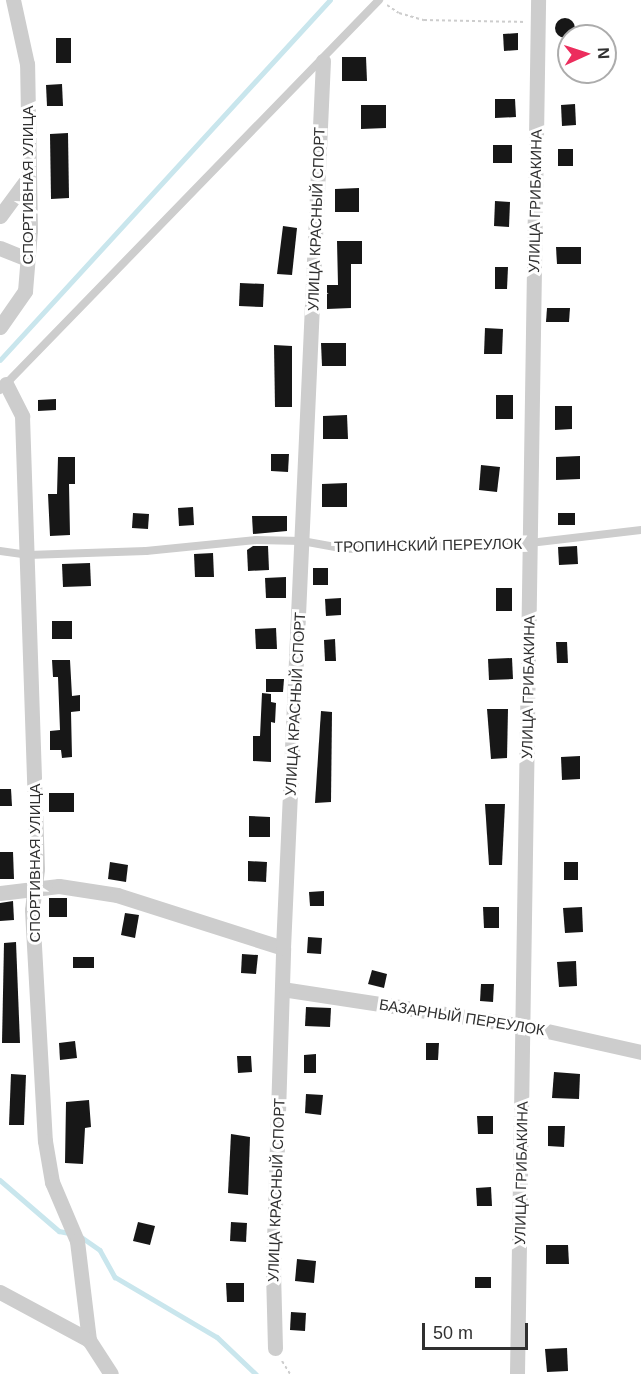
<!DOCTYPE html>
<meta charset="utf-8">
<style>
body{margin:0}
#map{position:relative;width:641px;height:1374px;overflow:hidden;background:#fff;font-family:Arial,sans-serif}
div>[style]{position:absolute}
.stream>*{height:4.5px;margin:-2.25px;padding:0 2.25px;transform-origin:2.25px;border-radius:2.25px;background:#c9e6ed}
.building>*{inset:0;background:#171717}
.round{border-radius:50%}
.path>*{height:2px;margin-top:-1px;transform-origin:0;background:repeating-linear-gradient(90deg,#cdcdcd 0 3px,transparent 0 6px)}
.lane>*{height:8px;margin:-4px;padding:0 4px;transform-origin:4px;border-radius:4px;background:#cdcdcd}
.street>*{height:15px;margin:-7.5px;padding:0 7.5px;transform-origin:7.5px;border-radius:7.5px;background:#cdcdcd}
span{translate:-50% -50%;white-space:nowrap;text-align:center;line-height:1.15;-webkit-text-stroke:6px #fff;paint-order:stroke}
.street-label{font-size:15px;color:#303030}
.north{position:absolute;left:557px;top:24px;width:60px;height:60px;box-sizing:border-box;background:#fff;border:2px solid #acacac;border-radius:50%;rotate:87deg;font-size:16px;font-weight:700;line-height:24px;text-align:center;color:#303030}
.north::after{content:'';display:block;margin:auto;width:21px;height:27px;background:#ec2d5d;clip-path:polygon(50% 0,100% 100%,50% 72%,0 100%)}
.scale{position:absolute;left:422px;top:1323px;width:106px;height:27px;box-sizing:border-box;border:3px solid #303030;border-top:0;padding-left:8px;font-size:18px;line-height:21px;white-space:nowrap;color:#303030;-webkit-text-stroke:4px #fff;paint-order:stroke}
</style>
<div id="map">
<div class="stream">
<i style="left:0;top:360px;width:488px;rotate:-47.5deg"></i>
<i style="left:0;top:1180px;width:78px;rotate:40.8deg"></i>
<i style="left:59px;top:1231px;width:10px;rotate:11deg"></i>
<i style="left:80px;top:1236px;width:24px;rotate:35deg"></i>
<i style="left:100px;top:1250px;width:31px;rotate:61deg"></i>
<i style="left:115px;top:1277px;width:118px;rotate:30.5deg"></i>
<i style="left:217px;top:1337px;width:54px;rotate:43.5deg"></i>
</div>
<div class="building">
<i class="round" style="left:555px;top:18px;width:20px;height:20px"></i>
<i style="clip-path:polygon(518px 33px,518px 50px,504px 51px,503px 34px)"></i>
<i style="clip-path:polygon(56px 38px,71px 38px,71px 63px,56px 63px)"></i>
<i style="clip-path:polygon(342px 57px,366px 57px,367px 81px,342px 81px)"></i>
<i style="clip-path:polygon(62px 84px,63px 106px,47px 106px,46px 85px)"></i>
<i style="clip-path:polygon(495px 99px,515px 99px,516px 117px,495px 118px)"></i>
<i style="clip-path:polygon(575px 104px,576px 125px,562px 126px,561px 105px)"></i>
<i style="clip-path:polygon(361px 105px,386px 105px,386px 128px,361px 129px)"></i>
<i style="clip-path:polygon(68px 133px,69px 198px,51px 199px,50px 134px)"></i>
<i style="clip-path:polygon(493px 145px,512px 145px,512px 163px,493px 163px)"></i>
<i style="clip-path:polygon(558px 149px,573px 149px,573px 166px,558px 166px)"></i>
<i style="clip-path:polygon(359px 188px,359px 212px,335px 212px,335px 189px)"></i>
<i style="clip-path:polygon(495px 201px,510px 202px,509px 227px,494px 226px)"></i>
<i style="clip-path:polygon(283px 226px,297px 228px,292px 275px,277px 274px)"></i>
<i style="clip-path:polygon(337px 241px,362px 241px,362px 264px,351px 264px,351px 308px,327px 309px,327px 285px,338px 285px)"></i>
<i style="clip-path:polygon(556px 247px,581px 247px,581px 264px,557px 264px)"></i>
<i style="clip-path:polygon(495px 267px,508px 267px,507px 289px,495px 289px)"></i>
<i style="clip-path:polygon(240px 283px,264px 284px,263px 307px,239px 306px)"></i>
<i style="clip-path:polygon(547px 308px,570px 308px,569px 322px,546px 322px)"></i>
<i style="clip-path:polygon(485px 328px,503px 329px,502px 354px,484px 354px)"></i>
<i style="clip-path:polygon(321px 343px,346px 343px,346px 366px,322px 366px)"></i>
<i style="clip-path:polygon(274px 345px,292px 346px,292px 407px,275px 407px)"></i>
<i style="clip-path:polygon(496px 395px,513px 395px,513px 419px,496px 419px)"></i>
<i style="clip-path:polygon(56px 399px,56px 410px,38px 411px,38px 400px)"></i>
<i style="clip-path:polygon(555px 406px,572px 406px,572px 429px,555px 430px)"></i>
<i style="clip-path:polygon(347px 415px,348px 439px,323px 439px,323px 416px)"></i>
<i style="clip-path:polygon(271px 454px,289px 454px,288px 472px,271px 471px)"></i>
<i style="clip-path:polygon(580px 456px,580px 479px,556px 480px,556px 457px)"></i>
<i style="clip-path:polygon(58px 457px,75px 457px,75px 484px,69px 484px,70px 535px,50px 536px,48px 494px,57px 494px)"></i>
<i style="clip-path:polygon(481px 465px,500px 467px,497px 492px,479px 490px)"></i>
<i style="clip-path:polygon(347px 483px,347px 507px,322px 507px,322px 484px)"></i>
<i style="clip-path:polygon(193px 507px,194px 525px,179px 526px,178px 508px)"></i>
<i style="clip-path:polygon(133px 513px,149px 514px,148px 529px,132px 528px)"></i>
<i style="clip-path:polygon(558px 513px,575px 513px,575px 525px,558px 525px)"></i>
<i style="clip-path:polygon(252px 516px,287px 516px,287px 531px,253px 534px)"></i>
<i style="clip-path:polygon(253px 546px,268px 546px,269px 570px,248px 571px,247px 550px)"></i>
<i style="clip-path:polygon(577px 546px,578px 564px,559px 565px,558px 547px)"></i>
<i style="clip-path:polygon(213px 553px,214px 577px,195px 577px,194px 554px)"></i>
<i style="clip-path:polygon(90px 563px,91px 586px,63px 587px,62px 564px)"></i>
<i style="clip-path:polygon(313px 568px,328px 568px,328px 585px,313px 585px)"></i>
<i style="clip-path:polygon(286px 577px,286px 598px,266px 598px,265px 578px)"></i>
<i style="clip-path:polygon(496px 588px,512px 588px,512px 611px,496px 611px)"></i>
<i style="clip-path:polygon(341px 598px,341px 615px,326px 616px,325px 599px)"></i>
<i style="clip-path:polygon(52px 621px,72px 621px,72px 639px,52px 639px)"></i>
<i style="clip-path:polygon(276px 628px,277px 649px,256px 649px,255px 629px)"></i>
<i style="clip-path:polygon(335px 639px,336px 661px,325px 661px,324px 640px)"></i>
<i style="clip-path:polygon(556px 642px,567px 642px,568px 663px,557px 663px)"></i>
<i style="clip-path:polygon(512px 658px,513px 679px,489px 680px,488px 659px)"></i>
<i style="clip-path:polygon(52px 660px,70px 660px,72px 696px,80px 695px,80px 711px,71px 712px,72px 757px,62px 758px,61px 750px,50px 750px,50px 731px,60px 730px,58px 677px,53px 677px)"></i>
<i style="clip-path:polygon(266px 679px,284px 679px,283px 692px,266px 692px)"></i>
<i style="clip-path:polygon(262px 693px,271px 694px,271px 702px,276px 703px,275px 723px,271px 722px,271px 762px,253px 761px,253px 736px,260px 736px)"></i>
<i style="clip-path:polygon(487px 709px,508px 709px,507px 758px,491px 759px)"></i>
<i style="clip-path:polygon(321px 711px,332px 712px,331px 802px,315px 803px)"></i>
<i style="clip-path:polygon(580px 756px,580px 779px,562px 780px,561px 757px)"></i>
<i style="clip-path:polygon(0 789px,11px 789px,12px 806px,0 806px)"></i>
<i style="clip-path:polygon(49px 793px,74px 793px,74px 812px,49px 812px)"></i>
<i style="clip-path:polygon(485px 804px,505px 804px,502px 865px,489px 865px)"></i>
<i style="clip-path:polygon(249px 816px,270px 817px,270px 837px,249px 837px)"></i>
<i style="clip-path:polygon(0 852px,13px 852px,14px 879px,0 879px)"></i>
<i style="clip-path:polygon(248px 861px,267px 862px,266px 882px,248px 881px)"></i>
<i style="clip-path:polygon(110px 862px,128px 865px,126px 882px,108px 879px)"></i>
<i style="clip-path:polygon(564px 862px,578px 862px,578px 880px,564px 880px)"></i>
<i style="clip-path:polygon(324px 891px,324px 906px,310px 906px,309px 892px)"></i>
<i style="clip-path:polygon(49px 898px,67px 898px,67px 917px,49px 917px)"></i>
<i style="clip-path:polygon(13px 901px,14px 920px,0 921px,0 903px)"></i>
<i style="clip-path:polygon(483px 907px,499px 907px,499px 928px,484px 928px)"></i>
<i style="clip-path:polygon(582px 907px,583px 932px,565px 933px,563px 908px)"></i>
<i style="clip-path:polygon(125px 913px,139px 915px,135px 938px,121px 935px)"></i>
<i style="clip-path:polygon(308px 937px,322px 938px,321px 954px,307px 953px)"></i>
<i style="clip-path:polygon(16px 942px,20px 1043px,2px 1043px,4px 943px)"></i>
<i style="clip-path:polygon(242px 954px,258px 955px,256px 974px,241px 973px)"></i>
<i style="clip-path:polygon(73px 957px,94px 957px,94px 968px,73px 968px)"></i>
<i style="clip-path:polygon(576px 961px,577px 986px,559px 987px,557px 962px)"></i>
<i style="clip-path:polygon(372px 970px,387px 974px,384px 988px,368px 984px)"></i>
<i style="clip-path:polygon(481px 984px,494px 984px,493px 1002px,480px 1001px)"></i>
<i style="clip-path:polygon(306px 1007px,331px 1008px,330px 1027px,305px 1026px)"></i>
<i style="clip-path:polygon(75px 1041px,77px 1058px,60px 1060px,59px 1043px)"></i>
<i style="clip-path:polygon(426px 1043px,439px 1043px,438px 1060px,426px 1060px)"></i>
<i style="clip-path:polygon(316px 1054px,316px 1073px,304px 1073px,304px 1055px)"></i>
<i style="clip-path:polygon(237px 1056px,251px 1056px,252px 1072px,238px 1073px)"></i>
<i style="clip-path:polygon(554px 1072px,580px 1074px,579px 1099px,552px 1098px)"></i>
<i style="clip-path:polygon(11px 1074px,26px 1075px,24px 1125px,9px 1125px)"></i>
<i style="clip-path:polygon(306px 1094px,323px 1095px,321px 1115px,305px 1113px)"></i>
<i style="clip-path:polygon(89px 1100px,91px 1127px,85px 1128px,83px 1164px,65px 1163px,66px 1102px)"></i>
<i style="clip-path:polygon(477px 1116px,493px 1116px,493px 1134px,478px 1134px)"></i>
<i style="clip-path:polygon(548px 1126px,565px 1126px,564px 1147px,548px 1146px)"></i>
<i style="clip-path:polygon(231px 1134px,250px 1137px,248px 1195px,228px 1193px)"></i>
<i style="clip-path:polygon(491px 1187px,492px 1206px,477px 1206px,476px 1188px)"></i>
<i style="clip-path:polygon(138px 1222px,155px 1226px,150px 1245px,133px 1241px)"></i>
<i style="clip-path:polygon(231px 1222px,247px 1223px,246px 1242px,230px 1241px)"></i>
<i style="clip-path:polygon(546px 1245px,568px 1245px,569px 1264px,546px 1264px)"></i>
<i style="clip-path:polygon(297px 1259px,316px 1261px,314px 1283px,295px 1281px)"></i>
<i style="clip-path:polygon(475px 1277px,491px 1277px,491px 1288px,475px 1288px)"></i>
<i style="clip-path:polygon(226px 1283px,244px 1283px,244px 1302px,227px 1302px)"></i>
<i style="clip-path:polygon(291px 1312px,306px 1313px,305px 1331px,290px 1330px)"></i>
<i style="clip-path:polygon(567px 1348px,568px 1371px,547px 1372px,545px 1349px)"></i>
</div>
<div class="path">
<i style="left:387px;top:5px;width:14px;rotate:34deg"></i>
<i style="left:399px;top:13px;width:26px;rotate:16deg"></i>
<i style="left:424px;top:20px;width:101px;rotate:1.1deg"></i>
<i style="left:282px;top:1361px;width:15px;rotate:58deg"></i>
</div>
<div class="lane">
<i style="left:0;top:390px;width:544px;rotate:-45.82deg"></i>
<i style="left:0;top:551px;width:28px;rotate:8deg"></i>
<i style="left:28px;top:555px;width:118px;rotate:-1.9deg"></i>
<i style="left:146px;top:551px;width:111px;rotate:-5.7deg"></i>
<i style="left:256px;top:540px;width:46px;rotate:1.2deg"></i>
<i style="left:302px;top:541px;width:45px;rotate:10.3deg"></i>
<i style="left:346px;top:549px;width:184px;rotate:-1.9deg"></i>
<i style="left:530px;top:543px;width:112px;rotate:-6.7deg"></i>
</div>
<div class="street">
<i style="left:0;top:216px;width:47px;rotate:-53.6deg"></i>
<i style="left:0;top:248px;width:27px;rotate:22deg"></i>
<i style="left:0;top:327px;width:44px;rotate:-55.2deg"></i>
<i style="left:25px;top:291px;width:61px;rotate:-85.3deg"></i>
<i style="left:30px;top:230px;width:166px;rotate:-91deg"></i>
<i style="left:27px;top:64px;width:66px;rotate:-102.3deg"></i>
<i style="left:6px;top:384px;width:36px;rotate:63deg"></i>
<i style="left:22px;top:416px;width:453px;rotate:88.1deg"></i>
<i style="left:37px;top:869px;width:41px;rotate:97deg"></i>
<i style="left:32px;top:910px;width:231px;rotate:86.8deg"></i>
<i style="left:45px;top:1141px;width:42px;rotate:80.3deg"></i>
<i style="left:52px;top:1182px;width:64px;rotate:67deg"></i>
<i style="left:77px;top:1241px;width:100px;rotate:83.1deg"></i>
<i style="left:0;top:893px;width:59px;rotate:-6.8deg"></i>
<i style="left:59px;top:886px;width:59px;rotate:8.8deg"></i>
<i style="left:117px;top:895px;width:174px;rotate:17.7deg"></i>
<i style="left:282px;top:989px;width:246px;rotate:8.7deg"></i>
<i style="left:525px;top:1026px;width:119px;rotate:12.6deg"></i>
<i style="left:0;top:1292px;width:101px;rotate:28.3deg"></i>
<i style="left:89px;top:1340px;width:40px;rotate:57.1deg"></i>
<i style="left:275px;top:1348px;width:76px;rotate:-91.5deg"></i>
<i style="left:273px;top:1272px;width:324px;rotate:-88.2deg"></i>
<i style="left:283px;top:948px;width:888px;rotate:-87.42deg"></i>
<i style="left:517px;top:1374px;width:1374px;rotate:-89.12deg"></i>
</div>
<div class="street-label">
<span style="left:28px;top:185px;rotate:-90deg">СПОРТИВНАЯ УЛИЦА</span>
<span style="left:535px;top:201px;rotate:-89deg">УЛИЦА ГРИБАКИНА</span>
<span style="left:316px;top:219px;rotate:-88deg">УЛИЦА КРАСНЫЙ СПОРТ</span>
<span style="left:428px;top:545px;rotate:-1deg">ТРОПИНСКИЙ ПЕРЕУЛОК</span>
<span style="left:528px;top:687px;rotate:-89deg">УЛИЦА ГРИБАКИНА</span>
<span style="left:295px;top:704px;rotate:-87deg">УЛИЦА КРАСНЫЙ СПОРТ</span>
<span style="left:35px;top:863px;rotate:-90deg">СПОРТИВНАЯ УЛИЦА</span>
<span style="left:462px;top:1017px;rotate:9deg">БАЗАРНЫЙ ПЕРЕУЛОК</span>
<span style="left:521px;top:1173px;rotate:-89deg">УЛИЦА ГРИБАКИНА</span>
<span style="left:276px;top:1190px;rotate:-88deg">УЛИЦА КРАСНЫЙ СПОРТ</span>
</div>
<div class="north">N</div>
<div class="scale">50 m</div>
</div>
